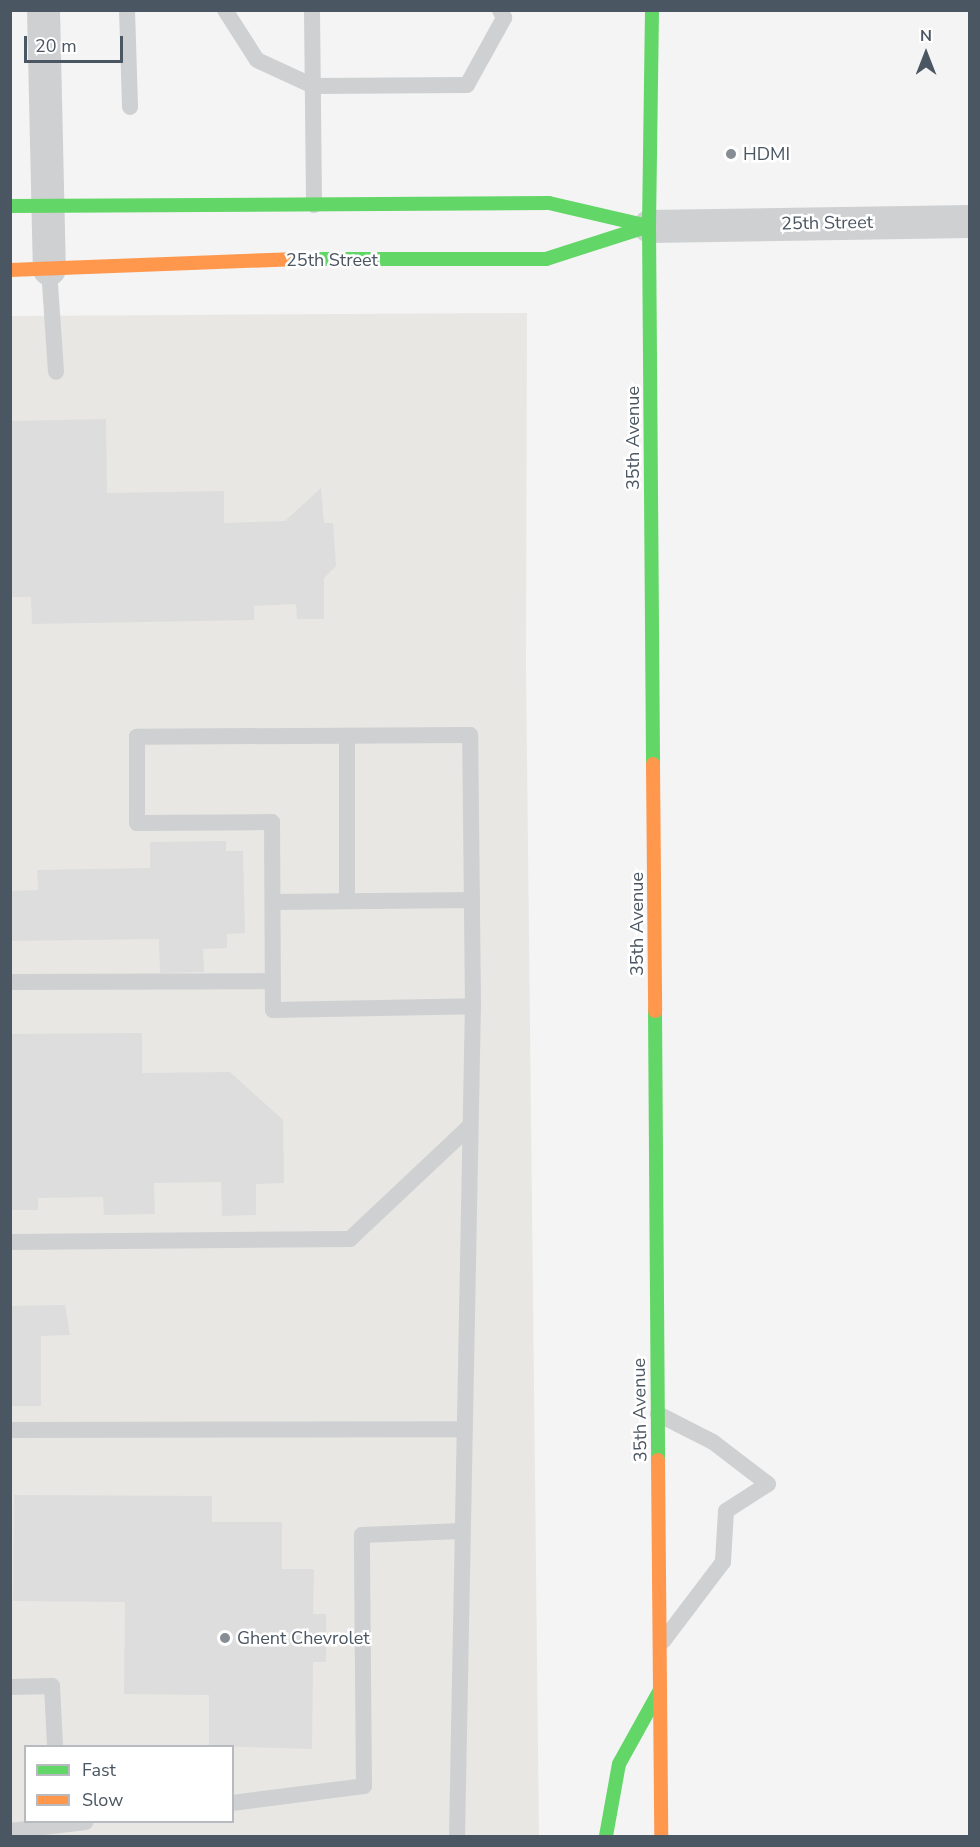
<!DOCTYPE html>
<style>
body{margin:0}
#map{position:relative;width:980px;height:1847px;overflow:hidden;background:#f4f4f4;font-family:"Nunito Sans",sans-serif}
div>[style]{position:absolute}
.commercial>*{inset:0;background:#e8e7e3}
.building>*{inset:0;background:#ddddde}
.lane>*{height:16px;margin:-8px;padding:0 8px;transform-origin:8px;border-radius:8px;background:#ced0d2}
.street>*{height:33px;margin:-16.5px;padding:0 16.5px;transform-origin:16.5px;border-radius:16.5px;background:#ced0d2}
.fast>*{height:14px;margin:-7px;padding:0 7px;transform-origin:7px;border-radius:7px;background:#63d668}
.slow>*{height:14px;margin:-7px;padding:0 7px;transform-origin:7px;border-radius:7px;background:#ff974d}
.dots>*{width:16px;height:16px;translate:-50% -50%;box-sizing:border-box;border:3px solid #fff;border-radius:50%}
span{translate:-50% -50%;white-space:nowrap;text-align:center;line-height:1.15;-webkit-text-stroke:5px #fff;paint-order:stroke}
.poi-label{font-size:18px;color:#4a5661}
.left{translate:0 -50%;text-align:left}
.street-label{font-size:18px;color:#4a5661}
.frame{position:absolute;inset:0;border:12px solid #4a5661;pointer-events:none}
.legend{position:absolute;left:24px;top:1745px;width:210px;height:78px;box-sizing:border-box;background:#fff;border:2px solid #b7bbc0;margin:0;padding:8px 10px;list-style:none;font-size:18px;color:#4a5661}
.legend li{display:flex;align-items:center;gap:12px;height:30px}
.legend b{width:30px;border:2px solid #b7bbc0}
.north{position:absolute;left:896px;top:24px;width:60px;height:60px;-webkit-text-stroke:4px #fff;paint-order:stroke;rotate:0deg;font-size:16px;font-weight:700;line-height:24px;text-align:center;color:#4a5661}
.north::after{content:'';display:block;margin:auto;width:21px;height:27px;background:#4a5661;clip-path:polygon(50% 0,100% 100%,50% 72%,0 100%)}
.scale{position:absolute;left:24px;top:36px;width:99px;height:27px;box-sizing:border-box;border:3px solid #4a5661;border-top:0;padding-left:8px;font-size:18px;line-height:21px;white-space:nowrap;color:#4a5661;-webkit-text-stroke:4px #fff;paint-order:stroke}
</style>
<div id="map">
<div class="commercial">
<i style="clip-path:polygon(evenodd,527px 313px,526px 666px,539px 1836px,11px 1836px,10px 316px,527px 313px,26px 1746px,232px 1746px,232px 1822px,26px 1822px,26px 1746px)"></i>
</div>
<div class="building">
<i style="clip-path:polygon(106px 419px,107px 493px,224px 491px,224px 523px,285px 521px,321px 488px,324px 523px,333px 523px,336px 566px,324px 578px,324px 619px,297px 619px,296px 604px,254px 606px,254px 620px,32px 624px,31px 597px,10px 597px,10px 421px)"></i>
<i style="clip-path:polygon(226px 841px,226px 851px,243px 851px,245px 933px,227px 934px,227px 948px,203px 949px,204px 972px,160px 973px,159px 939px,10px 941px,10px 891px,38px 890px,37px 870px,150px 868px,150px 842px)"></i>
<i style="clip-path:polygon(142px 1033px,142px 1073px,230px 1072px,283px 1120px,284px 1183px,256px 1184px,256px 1215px,222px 1216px,221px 1182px,154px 1183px,155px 1214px,104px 1215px,103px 1197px,38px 1198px,38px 1210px,12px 1210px,10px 1034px)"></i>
<i style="clip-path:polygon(65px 1305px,70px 1335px,41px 1336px,41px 1406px,10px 1406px,10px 1306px)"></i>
<i style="clip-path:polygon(14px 1495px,212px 1496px,212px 1522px,282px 1522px,282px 1569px,314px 1569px,313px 1614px,326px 1614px,326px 1662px,313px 1662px,312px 1749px,209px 1746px,209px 1695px,124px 1694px,125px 1602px,13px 1601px)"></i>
</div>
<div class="lane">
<i style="left:127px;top:10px;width:97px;rotate:88.2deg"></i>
<i style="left:225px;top:10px;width:59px;rotate:57.4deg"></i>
<i style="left:257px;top:60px;width:62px;rotate:24.9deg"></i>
<i style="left:313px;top:86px;width:154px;rotate:-0.4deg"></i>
<i style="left:467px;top:85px;width:77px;rotate:-61.1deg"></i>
<i style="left:504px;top:18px;width:9px;rotate:-117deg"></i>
<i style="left:312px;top:10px;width:195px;rotate:89.4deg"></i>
<i style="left:49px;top:269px;width:103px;rotate:86.1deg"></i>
<i style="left:347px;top:736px;width:165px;rotate:90deg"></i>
<i style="left:273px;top:902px;width:199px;rotate:-0.6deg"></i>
<i style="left:10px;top:982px;width:263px;rotate:-0.2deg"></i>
<i style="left:10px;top:1242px;width:340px;rotate:-0.5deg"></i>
<i style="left:350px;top:1239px;width:165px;rotate:-43.3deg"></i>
<i style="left:658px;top:1414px;width:62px;rotate:27deg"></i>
<i style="left:713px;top:1442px;width:69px;rotate:37.4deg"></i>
<i style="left:768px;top:1484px;width:50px;rotate:147.3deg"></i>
<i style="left:726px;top:1511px;width:51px;rotate:93.4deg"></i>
<i style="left:723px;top:1562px;width:99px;rotate:127.2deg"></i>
<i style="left:10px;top:1430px;width:453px;rotate:-0.1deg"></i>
<i style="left:10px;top:1687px;width:42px;rotate:-1.4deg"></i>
<i style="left:52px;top:1686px;width:60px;rotate:87.1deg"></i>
<i style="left:232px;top:1803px;width:133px;rotate:-7.3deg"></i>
<i style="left:364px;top:1786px;width:251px;rotate:-90.5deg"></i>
<i style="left:362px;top:1535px;width:99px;rotate:-2.3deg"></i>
<i style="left:10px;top:1831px;width:76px;rotate:-6.8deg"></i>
<i style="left:457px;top:1836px;width:830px;rotate:-88.9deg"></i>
<i style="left:473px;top:1006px;width:271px;rotate:-90.6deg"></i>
<i style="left:470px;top:735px;width:333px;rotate:179.7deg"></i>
<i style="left:137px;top:737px;width:86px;rotate:90deg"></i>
<i style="left:137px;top:823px;width:135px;rotate:-0.4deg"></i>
<i style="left:272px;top:822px;width:188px;rotate:89.7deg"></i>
<i style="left:273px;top:1010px;width:200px;rotate:-1.1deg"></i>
</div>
<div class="street">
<i style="left:43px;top:10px;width:259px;rotate:88.7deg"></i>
<i style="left:649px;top:226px;width:321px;rotate:-0.9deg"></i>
</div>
<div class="fast">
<i style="left:652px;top:10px;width:216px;rotate:90.8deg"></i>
<i style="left:649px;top:226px;width:538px;rotate:89.57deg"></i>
<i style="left:10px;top:206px;width:539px;rotate:-0.32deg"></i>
<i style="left:549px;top:203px;width:102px;rotate:13.1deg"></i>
<i style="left:299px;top:259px;width:247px"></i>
<i style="left:546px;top:259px;width:108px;rotate:-17.8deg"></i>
<i style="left:655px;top:1011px;width:449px;rotate:89.6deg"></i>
<i style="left:606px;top:1836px;width:73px;rotate:-79.8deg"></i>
<i style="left:619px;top:1764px;width:85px;rotate:-61deg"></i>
</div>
<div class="slow">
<i style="left:10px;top:270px;width:289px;rotate:-2.2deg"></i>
<i style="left:653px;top:764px;width:247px;rotate:89.5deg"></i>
<i style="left:658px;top:1460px;width:376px;rotate:89.5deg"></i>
</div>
<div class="dots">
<i style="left:731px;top:154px;background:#868d94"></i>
<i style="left:225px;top:1638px;background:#868d94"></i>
</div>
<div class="poi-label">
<span class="left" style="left:743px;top:154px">HDMI</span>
<span class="left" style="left:237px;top:1638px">Ghent Chevrolet</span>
</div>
<div class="street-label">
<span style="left:827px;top:223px;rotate:-1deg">25th Street</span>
<span style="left:332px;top:260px">25th Street</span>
<span style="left:633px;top:438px;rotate:-90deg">35th Avenue</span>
<span style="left:637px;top:924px;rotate:-90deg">35th Avenue</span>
<span style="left:640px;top:1410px;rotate:-91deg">35th Avenue</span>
</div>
<div class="frame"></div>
<ul class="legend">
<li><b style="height:8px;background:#63d668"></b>Fast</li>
<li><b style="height:8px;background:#ff974d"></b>Slow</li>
</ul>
<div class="north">N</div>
<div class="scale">20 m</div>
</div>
